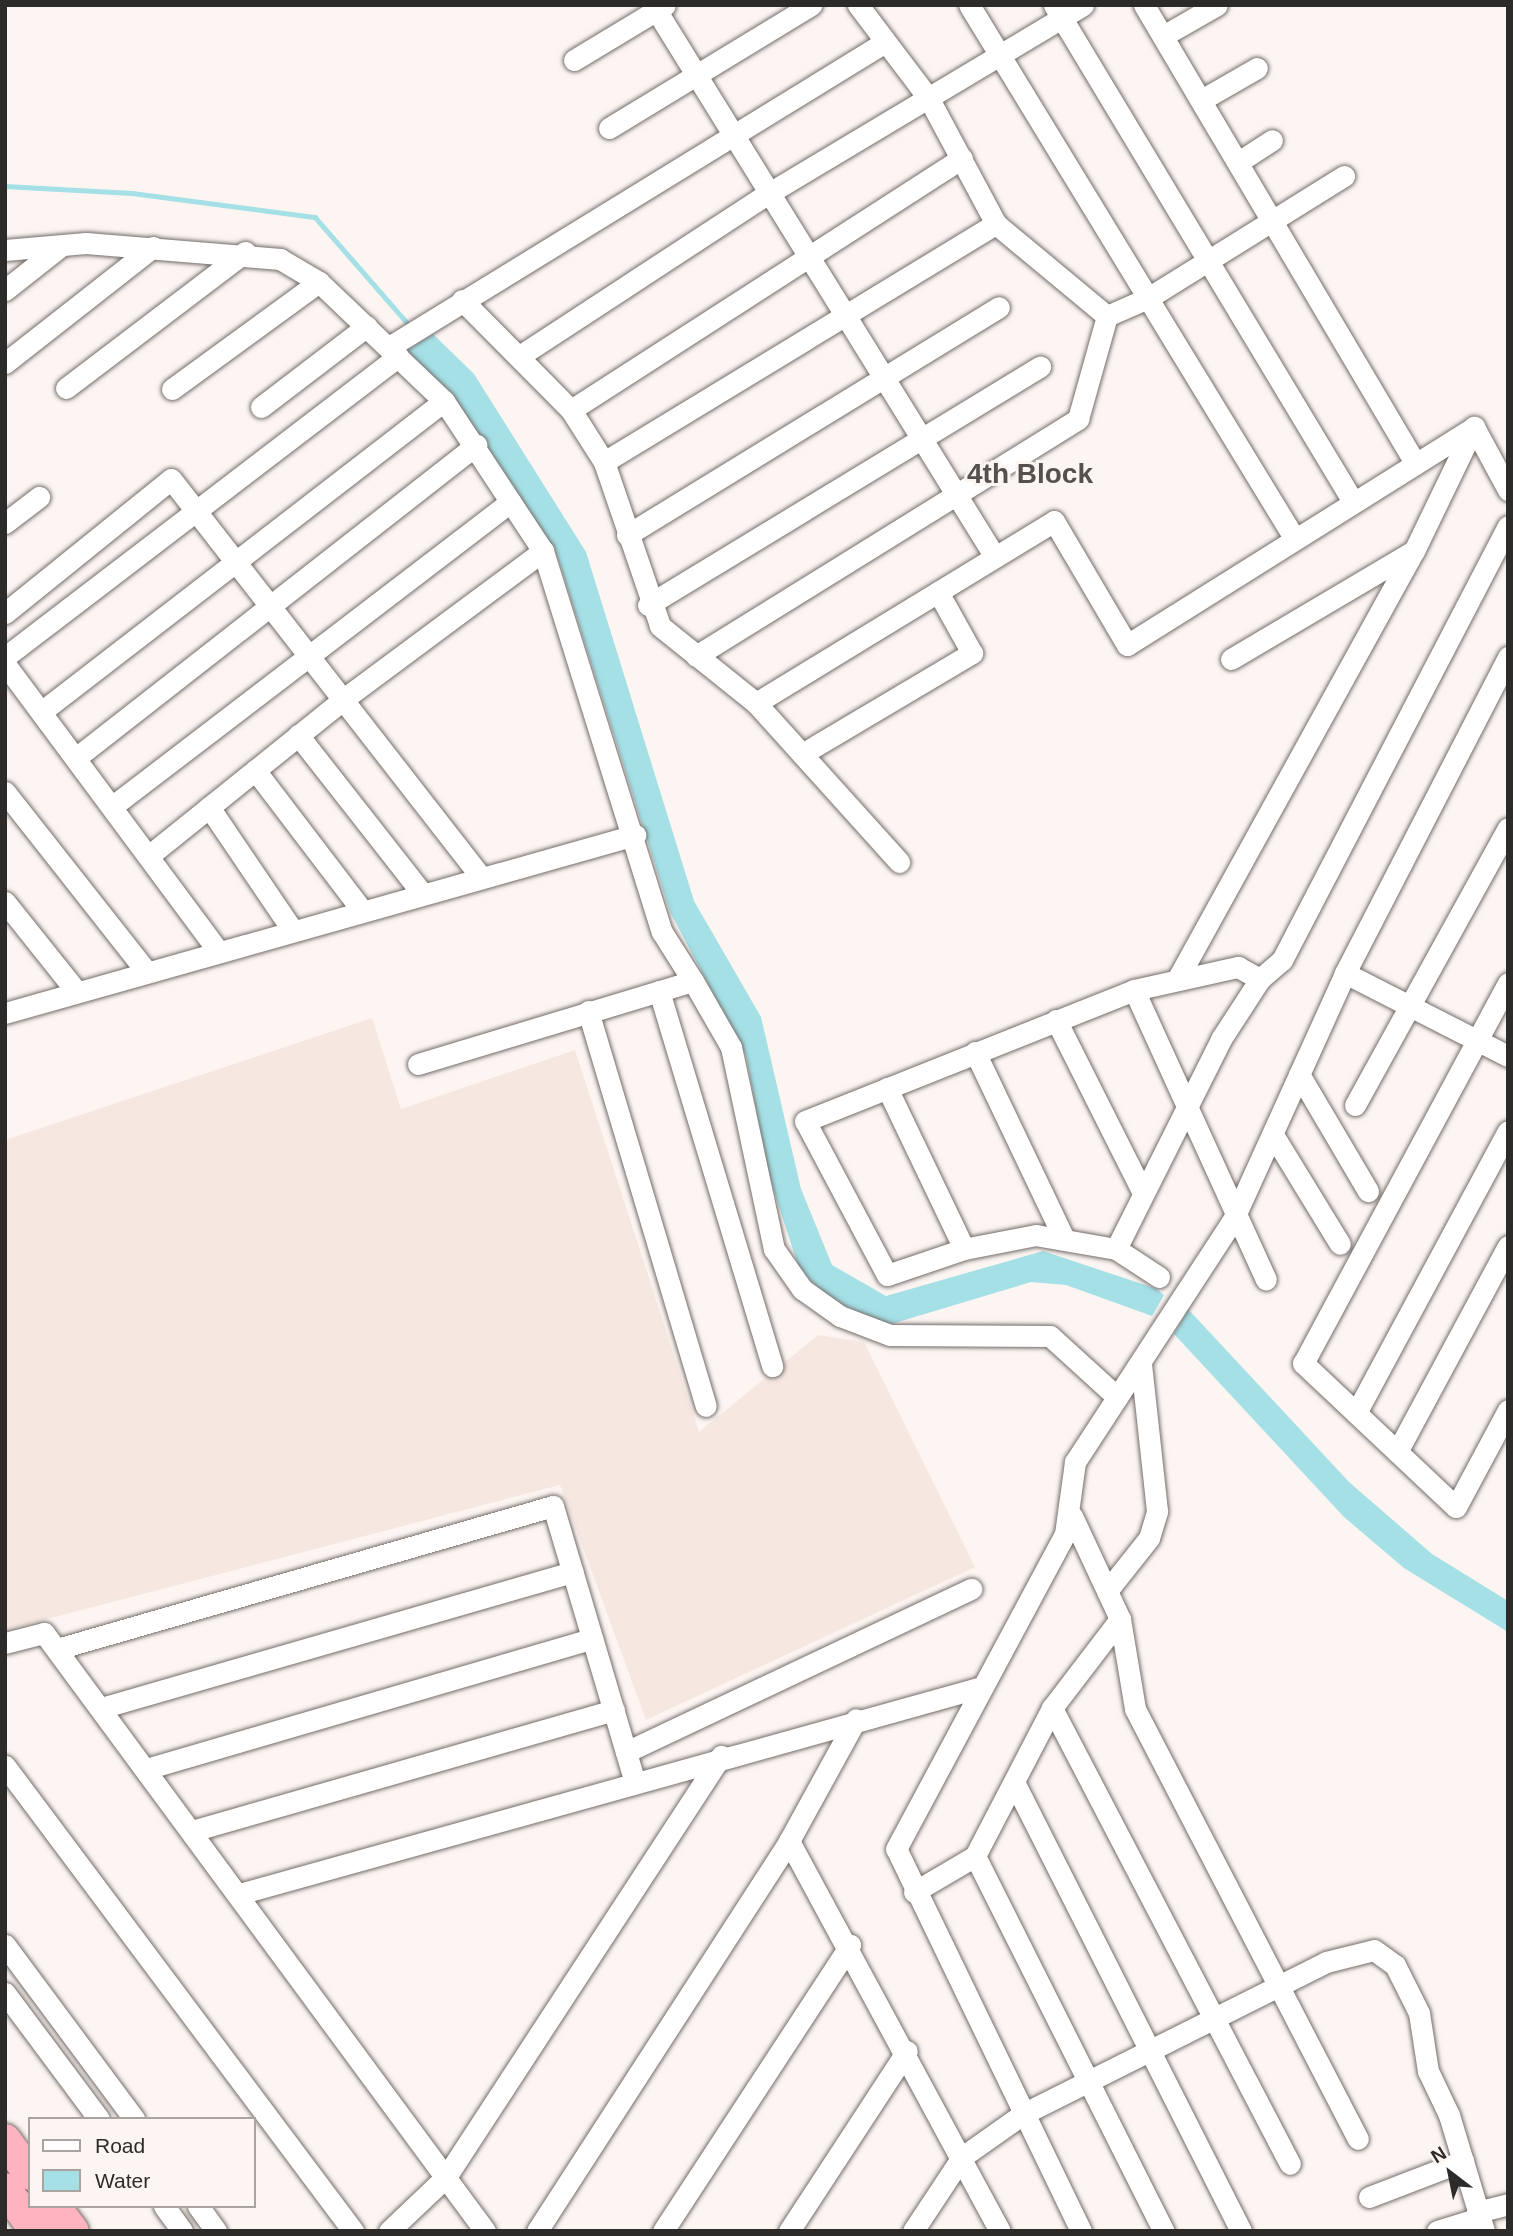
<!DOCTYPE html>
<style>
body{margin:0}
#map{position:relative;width:1513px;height:2236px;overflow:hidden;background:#fcf5f2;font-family:Helvetica,sans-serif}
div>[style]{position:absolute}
.built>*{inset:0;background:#f6e8e1}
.water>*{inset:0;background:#a4e0e6}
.stream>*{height:4.5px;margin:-2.25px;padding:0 2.25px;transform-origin:2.25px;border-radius:2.25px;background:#a4e0e6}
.roads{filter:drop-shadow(0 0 2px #736d6a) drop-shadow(0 0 2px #736d6a)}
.minor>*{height:21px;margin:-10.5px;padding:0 10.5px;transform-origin:10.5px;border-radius:10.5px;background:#fff}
.highway>*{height:32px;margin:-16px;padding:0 16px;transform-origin:16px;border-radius:16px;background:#ffb3be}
span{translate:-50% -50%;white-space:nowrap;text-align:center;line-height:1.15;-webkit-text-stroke:6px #fcf5f2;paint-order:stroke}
.quarter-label{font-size:28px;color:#55504d;font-weight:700}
.frame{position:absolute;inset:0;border:7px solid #2d2b29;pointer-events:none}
.legend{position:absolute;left:28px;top:2117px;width:228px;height:91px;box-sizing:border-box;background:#fcf5f2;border:2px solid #a9a4a2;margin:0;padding:9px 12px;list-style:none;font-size:21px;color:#2d2b29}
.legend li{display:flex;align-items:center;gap:14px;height:35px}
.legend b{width:35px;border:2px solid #a9a4a2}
.north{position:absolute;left:1415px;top:2138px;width:70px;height:70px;-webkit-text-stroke:5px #fcf5f2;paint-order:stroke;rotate:328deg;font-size:19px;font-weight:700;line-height:28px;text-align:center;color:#2d2b29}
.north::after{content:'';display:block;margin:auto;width:24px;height:32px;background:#2d2b29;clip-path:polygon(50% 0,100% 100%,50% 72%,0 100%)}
</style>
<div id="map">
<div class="built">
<i style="clip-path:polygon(372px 1018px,401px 1109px,575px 1050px,699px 1432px,818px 1335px,864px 1342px,975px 1567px,646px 1720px,560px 1485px,5px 1630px,5px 1140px)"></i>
</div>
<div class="water">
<i style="clip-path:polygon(433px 334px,474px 374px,586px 552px,694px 901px,761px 1017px,801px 1189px,832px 1265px,886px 1296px,1043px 1251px,1157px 1289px,1164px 1295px,1152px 1316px,1066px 1285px,1031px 1282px,888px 1325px,827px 1298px,799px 1268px,768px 1173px,746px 1055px,670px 912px,555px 549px,445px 390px,407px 350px)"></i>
<i style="clip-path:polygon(1188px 1309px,1349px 1482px,1432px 1554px,1508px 1601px,1508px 1632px,1404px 1568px,1344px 1517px,1174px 1334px)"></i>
</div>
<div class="stream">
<i style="left:5px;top:186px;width:127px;rotate:3.2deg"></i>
<i style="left:132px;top:193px;width:185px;rotate:7.5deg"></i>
<i style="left:315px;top:217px;width:146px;rotate:48.9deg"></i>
</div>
<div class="roads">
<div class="minor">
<i style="left:653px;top:5px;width:649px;rotate:58.22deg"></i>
<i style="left:858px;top:5px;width:118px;rotate:52.9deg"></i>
<i style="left:929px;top:99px;width:142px;rotate:61.8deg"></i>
<i style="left:996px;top:224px;width:144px;rotate:39.7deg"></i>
<i style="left:1107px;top:316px;width:45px;rotate:-23.7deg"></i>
<i style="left:1148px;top:298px;width:343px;rotate:-121.4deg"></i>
<i style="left:1054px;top:5px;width:578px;rotate:58.95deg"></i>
<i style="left:1144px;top:5px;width:530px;rotate:59.37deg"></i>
<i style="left:1163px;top:36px;width:62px;rotate:-29.9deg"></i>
<i style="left:574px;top:60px;width:106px;rotate:-31.1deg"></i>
<i style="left:1203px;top:99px;width:62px;rotate:-29.9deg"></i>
<i style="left:609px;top:128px;width:237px;rotate:-31.3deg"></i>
<i style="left:1240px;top:161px;width:38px;rotate:-33deg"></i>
<i style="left:5px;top:250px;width:81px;rotate:-4.9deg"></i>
<i style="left:86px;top:243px;width:195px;rotate:4.7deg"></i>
<i style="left:280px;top:259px;width:45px;rotate:30.5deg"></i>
<i style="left:319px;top:282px;width:173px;rotate:43.6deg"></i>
<i style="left:444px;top:401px;width:180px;rotate:56.6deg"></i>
<i style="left:543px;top:551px;width:399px;rotate:72.7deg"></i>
<i style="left:662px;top:932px;width:58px;rotate:57.7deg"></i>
<i style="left:5px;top:290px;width:71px;rotate:-38.2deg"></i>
<i style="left:462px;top:300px;width:155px;rotate:45.3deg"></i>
<i style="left:571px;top:410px;width:62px;rotate:57.6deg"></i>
<i style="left:604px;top:462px;width:173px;rotate:71.1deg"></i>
<i style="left:660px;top:626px;width:123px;rotate:38.7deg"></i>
<i style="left:756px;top:703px;width:214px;rotate:48deg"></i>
<i style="left:389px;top:347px;width:579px;rotate:-31.58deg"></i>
<i style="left:521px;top:355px;width:296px;rotate:-33.2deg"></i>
<i style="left:769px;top:193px;width:366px;rotate:-30.9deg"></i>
<i style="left:5px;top:363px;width:188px;rotate:-38.1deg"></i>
<i style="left:66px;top:388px;width:225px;rotate:-37.2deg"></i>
<i style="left:172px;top:389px;width:182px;rotate:-36.1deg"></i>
<i style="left:261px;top:407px;width:133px;rotate:-37.4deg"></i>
<i style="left:571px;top:410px;width:465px;rotate:-32.8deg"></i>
<i style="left:1474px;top:427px;width:72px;rotate:61.6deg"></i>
<i style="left:604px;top:462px;width:459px;rotate:-31.3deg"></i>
<i style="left:5px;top:523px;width:43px;rotate:-37.4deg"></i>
<i style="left:627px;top:535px;width:436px;rotate:-31.5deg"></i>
<i style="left:1293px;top:536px;width:279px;rotate:-121.4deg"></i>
<i style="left:1148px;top:298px;width:231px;rotate:-31.9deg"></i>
<i style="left:648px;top:605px;width:459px;rotate:-31.3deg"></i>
<i style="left:5px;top:613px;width:213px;rotate:-38.9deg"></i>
<i style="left:171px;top:479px;width:504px;rotate:52.09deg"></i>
<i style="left:696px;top:656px;width:450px;rotate:-31.8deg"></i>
<i style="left:1078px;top:419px;width:107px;rotate:-74.3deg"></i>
<i style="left:5px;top:657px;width:495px;rotate:-37.4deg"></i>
<i style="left:1231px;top:659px;width:210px;rotate:-30.6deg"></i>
<i style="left:5px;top:664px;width:354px;rotate:53.4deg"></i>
<i style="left:756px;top:703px;width:349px;rotate:-31.4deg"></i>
<i style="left:1054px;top:521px;width:144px;rotate:59.5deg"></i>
<i style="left:1127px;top:645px;width:410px;rotate:-32.1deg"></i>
<i style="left:41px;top:712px;width:509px;rotate:-37.66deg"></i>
<i style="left:298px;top:735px;width:201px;rotate:51.9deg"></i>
<i style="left:802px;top:754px;width:198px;rotate:-30.7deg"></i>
<i style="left:972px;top:653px;width:70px;rotate:-119.1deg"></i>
<i style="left:77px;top:757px;width:507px;rotate:-38.02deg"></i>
<i style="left:255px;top:770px;width:175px;rotate:52.7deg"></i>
<i style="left:5px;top:792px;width:226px;rotate:51.8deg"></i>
<i style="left:114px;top:805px;width:499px;rotate:-37.4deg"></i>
<i style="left:209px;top:807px;width:146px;rotate:55.9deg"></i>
<i style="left:151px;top:854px;width:249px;rotate:-38.8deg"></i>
<i style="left:345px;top:698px;width:247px;rotate:-36.6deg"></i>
<i style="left:5px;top:902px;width:114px;rotate:51.4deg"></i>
<i style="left:1345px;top:973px;width:183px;rotate:27deg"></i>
<i style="left:1178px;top:978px;width:488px;rotate:-61.1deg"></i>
<i style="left:1414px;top:551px;width:138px;rotate:-64.2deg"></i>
<i style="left:1508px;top:983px;width:432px;rotate:118.3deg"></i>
<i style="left:1303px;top:1363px;width:210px;rotate:43.3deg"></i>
<i style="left:1456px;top:1507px;width:110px;rotate:-61.8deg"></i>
<i style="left:1134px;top:990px;width:318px;rotate:65.5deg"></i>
<i style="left:659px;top:991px;width:392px;rotate:73.2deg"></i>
<i style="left:588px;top:1011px;width:412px;rotate:73.4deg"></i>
<i style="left:5px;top:1013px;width:655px;rotate:-15.78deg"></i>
<i style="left:1056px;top:1020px;width:194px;rotate:63.3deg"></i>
<i style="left:975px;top:1052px;width:207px;rotate:64.5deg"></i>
<i style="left:418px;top:1064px;width:287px;rotate:-16.8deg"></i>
<i style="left:693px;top:981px;width:76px;rotate:60.1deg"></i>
<i style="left:731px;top:1047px;width:207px;rotate:78deg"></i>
<i style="left:774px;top:1249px;width:49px;rotate:55deg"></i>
<i style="left:802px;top:1289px;width:47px;rotate:35.4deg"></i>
<i style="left:840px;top:1316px;width:53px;rotate:20.8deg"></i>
<i style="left:890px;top:1335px;width:160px;rotate:0.4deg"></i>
<i style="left:1050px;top:1336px;width:91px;rotate:42.3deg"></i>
<i style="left:1299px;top:1074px;width:136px;rotate:59.5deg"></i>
<i style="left:887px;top:1088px;width:178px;rotate:64.4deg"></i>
<i style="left:1355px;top:1105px;width:316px;rotate:-61.1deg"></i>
<i style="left:1275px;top:1138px;width:124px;rotate:58.5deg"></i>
<i style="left:1116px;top:1249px;width:235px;rotate:-63.4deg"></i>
<i style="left:1221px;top:1039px;width:72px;rotate:-57deg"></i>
<i style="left:1260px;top:979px;width:29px;rotate:-41deg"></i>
<i style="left:1282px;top:960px;width:489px;rotate:-62.5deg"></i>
<i style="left:1159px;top:1277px;width:51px;rotate:-146.9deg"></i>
<i style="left:1116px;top:1249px;width:81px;rotate:-170.1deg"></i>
<i style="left:1036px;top:1235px;width:73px;rotate:169deg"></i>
<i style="left:964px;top:1249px;width:81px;rotate:161.3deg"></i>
<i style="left:887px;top:1275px;width:174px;rotate:-118deg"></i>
<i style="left:805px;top:1121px;width:354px;rotate:-21.7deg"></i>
<i style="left:1134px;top:990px;width:107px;rotate:-12.5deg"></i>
<i style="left:1238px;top:967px;width:25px;rotate:29deg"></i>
<i style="left:1356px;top:1413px;width:320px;rotate:-61.7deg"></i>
<i style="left:1397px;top:1452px;width:234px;rotate:-61.7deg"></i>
<i style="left:1072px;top:1516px;width:114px;rotate:65deg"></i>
<i style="left:1120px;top:1619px;width:91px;rotate:80.5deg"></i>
<i style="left:1135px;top:1709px;width:484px;rotate:62.6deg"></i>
<i style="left:1107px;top:1591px;width:68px;rotate:-51.6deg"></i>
<i style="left:1149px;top:1538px;width:28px;rotate:-73deg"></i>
<i style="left:1157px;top:1511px;width:148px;rotate:-96.2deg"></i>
<i style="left:5px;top:1643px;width:40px;rotate:-14.4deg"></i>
<i style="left:44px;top:1633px;width:743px;rotate:53.59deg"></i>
<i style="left:57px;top:1649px;width:516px;rotate:-16.08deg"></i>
<i style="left:553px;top:1506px;width:285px;rotate:73.5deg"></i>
<i style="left:101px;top:1708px;width:491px;rotate:-16.1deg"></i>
<i style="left:1052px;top:1708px;width:514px;rotate:62.44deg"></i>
<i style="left:626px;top:1752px;width:382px;rotate:-25.3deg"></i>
<i style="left:5px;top:1766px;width:581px;rotate:53.19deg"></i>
<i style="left:146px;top:1769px;width:465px;rotate:-16.3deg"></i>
<i style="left:1015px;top:1784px;width:501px;rotate:63.18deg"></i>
<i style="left:192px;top:1831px;width:439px;rotate:-16deg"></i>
<i style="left:789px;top:1841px;width:443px;rotate:61.6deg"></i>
<i style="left:975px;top:1856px;width:420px;rotate:63.3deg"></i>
<i style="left:914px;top:1892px;width:71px;rotate:-30.5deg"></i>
<i style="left:975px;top:1856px;width:167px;rotate:-62.5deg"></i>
<i style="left:1052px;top:1708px;width:112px;rotate:-52.6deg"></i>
<i style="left:239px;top:1894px;width:767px;rotate:-15.58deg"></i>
<i style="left:5px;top:1945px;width:217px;rotate:53.4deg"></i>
<i style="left:5px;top:1993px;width:157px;rotate:53.3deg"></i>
<i style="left:1369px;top:2197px;width:101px;rotate:-21deg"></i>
<i style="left:164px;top:2206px;width:31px;rotate:54deg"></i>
<i style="left:198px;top:2206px;width:31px;rotate:54deg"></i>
<i style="left:1477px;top:2212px;width:32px;rotate:-14deg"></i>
<i style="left:389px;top:2231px;width:79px;rotate:-43.5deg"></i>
<i style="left:446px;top:2177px;width:503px;rotate:-56.85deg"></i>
<i style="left:537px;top:2231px;width:464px;rotate:-57.1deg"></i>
<i style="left:789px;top:1841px;width:139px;rotate:-61.2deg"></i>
<i style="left:663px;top:2231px;width:342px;rotate:-56.8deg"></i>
<i style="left:789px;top:2231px;width:215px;rotate:-56.8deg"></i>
<i style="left:913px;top:2231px;width:89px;rotate:-56.5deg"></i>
<i style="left:962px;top:2157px;width:75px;rotate:-35.2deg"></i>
<i style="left:1023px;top:2114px;width:339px;rotate:-26.6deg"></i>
<i style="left:1326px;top:1962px;width:49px;rotate:-14deg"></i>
<i style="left:1374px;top:1950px;width:26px;rotate:36deg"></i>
<i style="left:1395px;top:1965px;width:54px;rotate:63.4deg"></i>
<i style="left:1419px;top:2013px;width:59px;rotate:81.2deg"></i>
<i style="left:1428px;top:2071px;width:49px;rotate:64.5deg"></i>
<i style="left:1449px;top:2115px;width:121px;rotate:73.2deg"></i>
<i style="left:1081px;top:2231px;width:424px;rotate:-115.8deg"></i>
<i style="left:896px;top:1849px;width:357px;rotate:-61.8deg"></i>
<i style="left:1065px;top:1534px;width:73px;rotate:-82.1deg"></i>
<i style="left:1075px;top:1462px;width:291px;rotate:-56.9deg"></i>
<i style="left:1234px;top:1218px;width:269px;rotate:-65.6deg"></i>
<i style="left:1345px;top:973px;width:356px;rotate:-62.7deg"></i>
<i style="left:1437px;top:2231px;width:44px;rotate:-17.2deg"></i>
</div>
<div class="highway">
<i style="left:5px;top:2140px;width:42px;rotate:53.7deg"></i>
<i style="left:5px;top:2189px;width:52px;rotate:53.6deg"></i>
<i style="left:54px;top:2206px;width:31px;rotate:53deg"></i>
</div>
</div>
<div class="quarter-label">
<span style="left:1030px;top:474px">4th Block</span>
</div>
<div class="frame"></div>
<ul class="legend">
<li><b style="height:9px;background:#fff"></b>Road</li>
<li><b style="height:19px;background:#a4e0e6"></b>Water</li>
</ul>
<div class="north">N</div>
</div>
